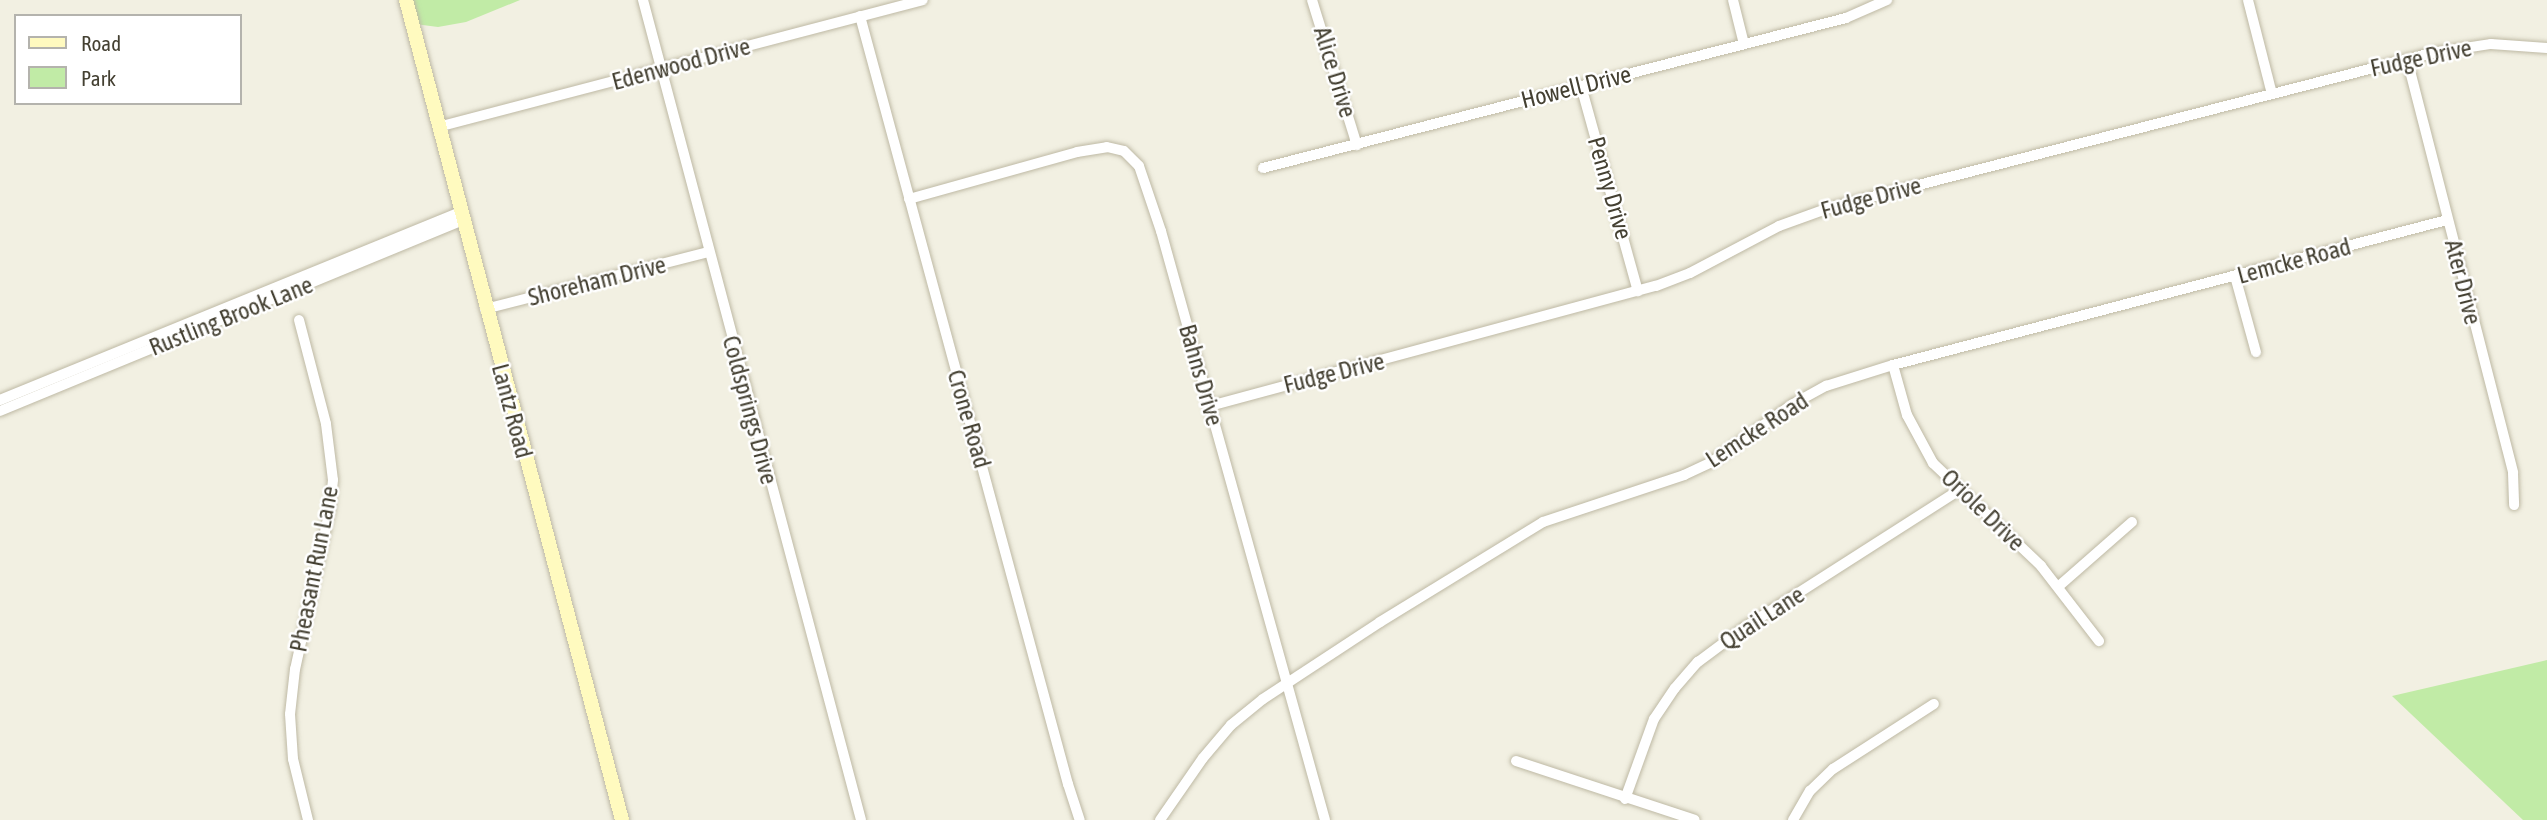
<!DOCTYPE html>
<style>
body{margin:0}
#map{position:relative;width:2547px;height:820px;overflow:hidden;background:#f2f0e2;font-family:"Asap Condensed",sans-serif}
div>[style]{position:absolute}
.green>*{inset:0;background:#c1eba6}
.roads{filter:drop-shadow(0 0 2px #beb9a4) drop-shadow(0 0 2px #beb9a4)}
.street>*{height:10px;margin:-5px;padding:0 5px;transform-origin:5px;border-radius:5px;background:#fff}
.secondary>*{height:14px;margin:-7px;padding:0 7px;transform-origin:7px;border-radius:7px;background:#fffabf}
span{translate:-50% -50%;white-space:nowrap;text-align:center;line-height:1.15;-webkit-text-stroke:5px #fff;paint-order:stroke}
.street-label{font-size:24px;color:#444032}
.legend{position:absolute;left:14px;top:14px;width:228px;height:91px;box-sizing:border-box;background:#fff;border:2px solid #b4b3ad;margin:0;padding:9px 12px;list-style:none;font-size:21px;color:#444032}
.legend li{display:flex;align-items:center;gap:14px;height:35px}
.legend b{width:35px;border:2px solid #b4b3ad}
</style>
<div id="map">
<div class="green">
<i style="clip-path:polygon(409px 0,520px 0,466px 22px,438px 27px,415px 24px)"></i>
<i style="clip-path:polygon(2547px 660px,2547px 820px,2523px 820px,2392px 696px)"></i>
</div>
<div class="roads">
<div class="street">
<i style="left:643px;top:0;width:848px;rotate:75.11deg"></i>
<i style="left:1312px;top:0;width:152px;rotate:72.8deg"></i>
<i style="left:1733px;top:0;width:45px;rotate:76deg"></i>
<i style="left:2248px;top:0;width:97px;rotate:75.7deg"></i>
<i style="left:860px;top:16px;width:796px;rotate:74.85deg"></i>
<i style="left:1068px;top:784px;width:38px;rotate:72deg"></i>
<i style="left:2407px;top:59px;width:427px;rotate:75.6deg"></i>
<i style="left:2513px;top:473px;width:32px;rotate:88deg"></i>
<i style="left:1581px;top:86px;width:213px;rotate:74.5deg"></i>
<i style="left:438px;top:127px;width:501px;rotate:-14.67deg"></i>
<i style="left:1263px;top:168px;width:602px;rotate:-14.43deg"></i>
<i style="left:1846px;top:18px;width:45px;rotate:-23.7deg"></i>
<i style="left:909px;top:199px;width:174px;rotate:-15.6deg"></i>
<i style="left:1077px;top:152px;width:30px;rotate:-9deg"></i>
<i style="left:1107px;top:147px;width:17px;rotate:13deg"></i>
<i style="left:1124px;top:151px;width:21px;rotate:45deg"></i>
<i style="left:1139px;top:166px;width:69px;rotate:71.3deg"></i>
<i style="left:1161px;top:231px;width:611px;rotate:74.44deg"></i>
<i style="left:2235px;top:276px;width:79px;rotate:74.6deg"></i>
<i style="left:485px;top:309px;width:230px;rotate:-14.3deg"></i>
<i style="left:299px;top:320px;width:107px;rotate:75.4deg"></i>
<i style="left:326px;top:424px;width:56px;rotate:82.9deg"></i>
<i style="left:333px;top:480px;width:29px;rotate:96deg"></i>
<i style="left:330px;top:509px;width:164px;rotate:102.3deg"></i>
<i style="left:295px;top:669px;width:45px;rotate:96.3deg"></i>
<i style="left:290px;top:714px;width:45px;rotate:86.2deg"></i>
<i style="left:293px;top:759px;width:63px;rotate:76.2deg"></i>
<i style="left:1893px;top:365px;width:52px;rotate:74.4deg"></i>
<i style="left:1907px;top:415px;width:55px;rotate:61.6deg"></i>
<i style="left:1933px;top:463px;width:149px;rotate:43.6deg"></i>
<i style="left:2041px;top:566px;width:95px;rotate:52.3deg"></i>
<i style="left:0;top:400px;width:497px;rotate:-22.2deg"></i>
<i style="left:1210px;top:406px;width:462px;rotate:-15.1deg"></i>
<i style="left:1656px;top:286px;width:36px;rotate:-21deg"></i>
<i style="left:1690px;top:273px;width:101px;rotate:-27.8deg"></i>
<i style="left:1779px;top:226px;width:53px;rotate:-19.8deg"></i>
<i style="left:1829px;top:208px;width:623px;rotate:-14.42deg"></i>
<i style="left:2432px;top:53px;width:60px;rotate:-8.7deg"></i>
<i style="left:2491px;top:44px;width:56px;rotate:4.1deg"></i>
<i style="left:0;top:411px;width:500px;rotate:-22.4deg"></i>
<i style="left:2059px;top:586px;width:97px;rotate:-41.2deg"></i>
<i style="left:1516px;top:761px;width:188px;rotate:18.2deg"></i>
<i style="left:1625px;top:799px;width:85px;rotate:-70.1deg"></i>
<i style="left:1654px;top:719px;width:37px;rotate:-56deg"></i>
<i style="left:1675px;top:688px;width:35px;rotate:-49deg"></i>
<i style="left:1698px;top:662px;width:59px;rotate:-36.7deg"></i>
<i style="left:1745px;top:627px;width:254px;rotate:-32.6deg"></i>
<i style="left:1160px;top:820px;width:75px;rotate:-55.3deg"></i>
<i style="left:1203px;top:758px;width:43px;rotate:-49.7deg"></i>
<i style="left:1231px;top:725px;width:41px;rotate:-39.1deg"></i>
<i style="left:1263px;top:699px;width:140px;rotate:-33.3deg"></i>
<i style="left:1380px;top:622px;width:191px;rotate:-31.5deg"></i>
<i style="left:1543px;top:522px;width:149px;rotate:-18.4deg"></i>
<i style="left:1684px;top:475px;width:29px;rotate:-25deg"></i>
<i style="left:1710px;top:463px;width:102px;rotate:-35.4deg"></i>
<i style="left:1793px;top:404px;width:38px;rotate:-29deg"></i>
<i style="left:1826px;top:386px;width:70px;rotate:-17.4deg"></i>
<i style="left:1893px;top:365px;width:573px;rotate:-14.67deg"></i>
<i style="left:1793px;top:820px;width:34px;rotate:-60deg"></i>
<i style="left:1810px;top:791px;width:32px;rotate:-44deg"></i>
<i style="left:1833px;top:769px;width:120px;rotate:-32.8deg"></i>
</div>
<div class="secondary">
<i style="left:406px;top:0;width:848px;rotate:75.24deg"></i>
</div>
</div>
<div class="street-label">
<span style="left:2421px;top:58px;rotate:-12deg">Fudge Drive</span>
<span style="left:681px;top:64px;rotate:-15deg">Edenwood Drive</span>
<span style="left:1335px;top:72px;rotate:73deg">Alice Drive</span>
<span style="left:1576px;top:87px;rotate:-14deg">Howell Drive</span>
<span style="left:1610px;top:188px;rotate:74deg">Penny Drive</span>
<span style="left:1871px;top:198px;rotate:-15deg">Fudge Drive</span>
<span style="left:2294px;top:261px;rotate:-15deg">Lemcke Road</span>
<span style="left:597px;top:281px;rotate:-14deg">Shoreham Drive</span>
<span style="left:2463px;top:282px;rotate:76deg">Ater Drive</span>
<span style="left:231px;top:316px;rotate:-22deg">Rustling Brook Lane</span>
<span style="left:1334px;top:373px;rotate:-14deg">Fudge Drive</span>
<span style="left:1201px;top:375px;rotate:74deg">Bahns Drive</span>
<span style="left:750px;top:410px;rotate:75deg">Coldsprings Drive</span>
<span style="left:512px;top:411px;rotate:75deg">Lantz Road</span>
<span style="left:969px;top:419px;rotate:74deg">Crone Road</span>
<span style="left:1757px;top:430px;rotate:-33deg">Lemcke Road</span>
<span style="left:1983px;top:510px;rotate:44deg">Oriole Drive</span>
<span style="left:314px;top:569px;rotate:-79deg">Pheasant Run Lane</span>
<span style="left:1762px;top:618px;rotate:-33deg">Quail Lane</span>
</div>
<ul class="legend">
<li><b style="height:9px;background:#fffabf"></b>Road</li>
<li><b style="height:19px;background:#c1eba6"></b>Park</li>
</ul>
</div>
